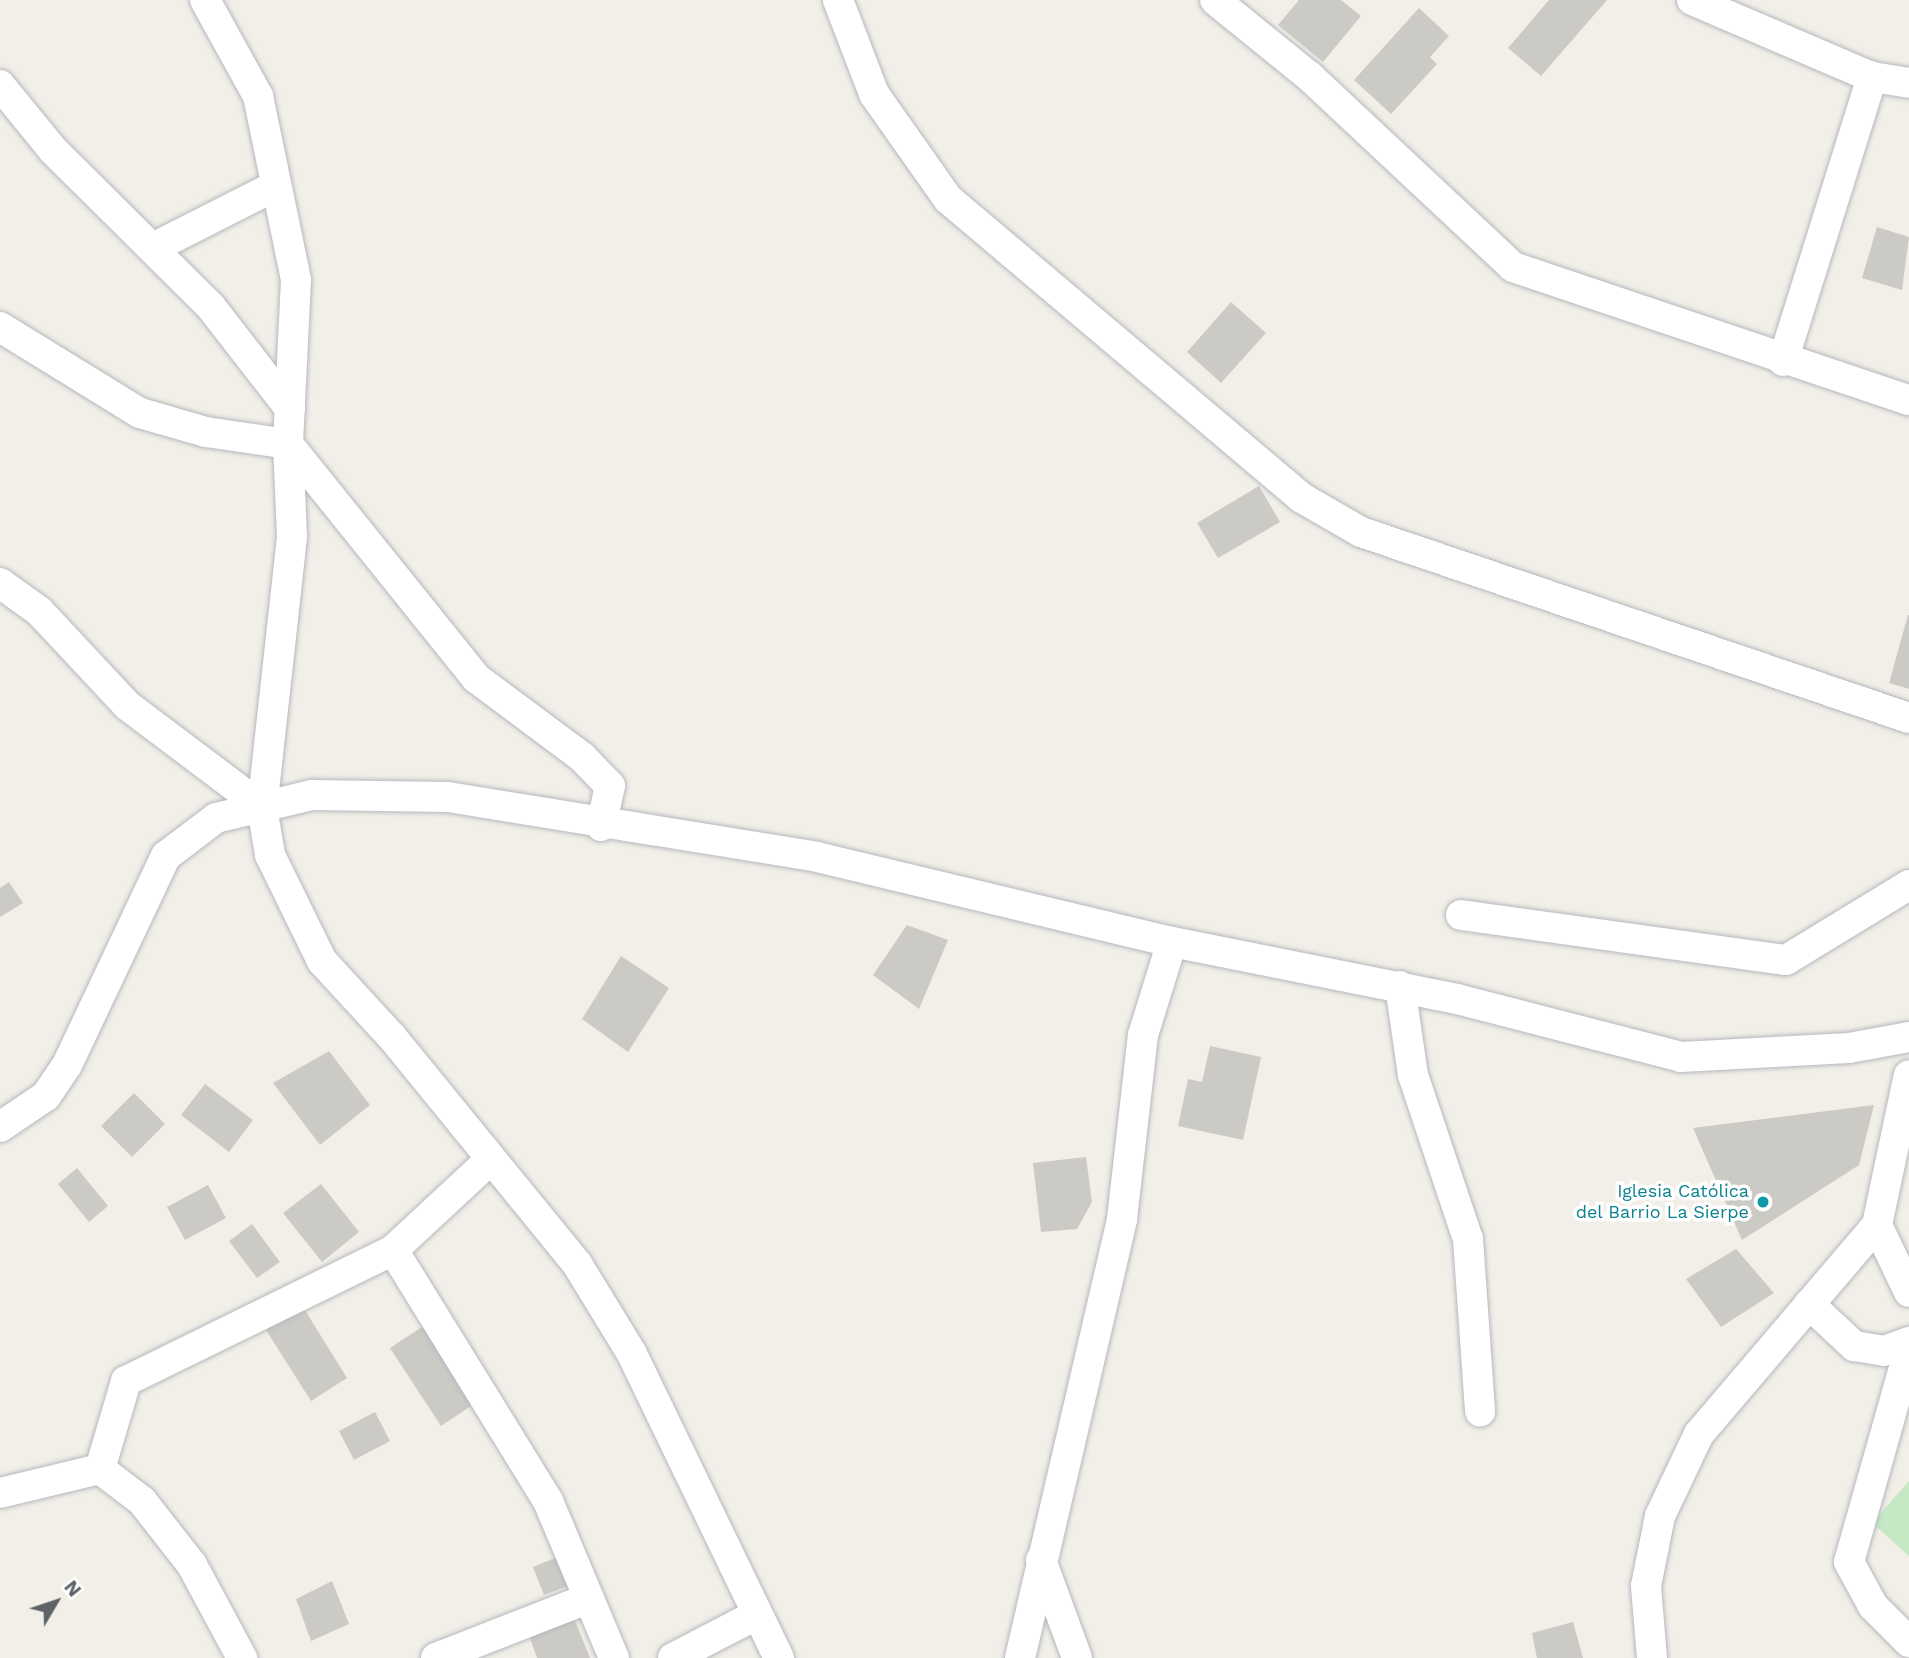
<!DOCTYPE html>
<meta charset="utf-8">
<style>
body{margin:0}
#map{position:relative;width:1909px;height:1658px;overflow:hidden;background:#f1efe8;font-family:"Work Sans",sans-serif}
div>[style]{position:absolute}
.green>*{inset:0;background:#c5e8c5}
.building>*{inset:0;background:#cccac5}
.roads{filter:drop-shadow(0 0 2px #b5b8bc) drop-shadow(0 0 2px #b5b8bc)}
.minor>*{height:30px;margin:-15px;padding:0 15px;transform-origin:15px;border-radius:15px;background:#fff}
.dots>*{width:19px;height:19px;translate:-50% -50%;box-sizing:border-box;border:4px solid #fff;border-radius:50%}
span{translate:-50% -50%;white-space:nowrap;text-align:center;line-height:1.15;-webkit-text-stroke:7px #fff;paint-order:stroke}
.culture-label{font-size:18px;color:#0d838f}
.right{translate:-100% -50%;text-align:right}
.north{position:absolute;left:21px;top:1567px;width:70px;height:70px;-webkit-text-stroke:5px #fff;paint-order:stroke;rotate:51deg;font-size:19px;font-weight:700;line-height:28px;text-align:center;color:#5f6368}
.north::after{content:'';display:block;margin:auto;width:24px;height:32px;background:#5f6368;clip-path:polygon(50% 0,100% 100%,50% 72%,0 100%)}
</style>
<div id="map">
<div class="green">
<i style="clip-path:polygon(1909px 1481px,1909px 1556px,1872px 1523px)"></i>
</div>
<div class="building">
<i style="clip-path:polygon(1299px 0,1341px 0,1361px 16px,1323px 62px,1278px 25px)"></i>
<i style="clip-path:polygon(1549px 0,1607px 0,1541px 76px,1508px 48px)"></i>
<i style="clip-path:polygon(1419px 8px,1449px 36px,1430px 57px,1437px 64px,1391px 114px,1354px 80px)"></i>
<i style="clip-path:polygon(1877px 227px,1909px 237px,1902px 290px,1862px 278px)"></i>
<i style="clip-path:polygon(1231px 302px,1266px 333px,1221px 383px,1187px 352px)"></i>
<i style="clip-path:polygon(1259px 486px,1280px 522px,1218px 558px,1197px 523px)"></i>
<i style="clip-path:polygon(1908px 615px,1909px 615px,1909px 689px,1889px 683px)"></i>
<i style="clip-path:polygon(9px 882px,23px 903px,0 917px,0 888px)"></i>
<i style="clip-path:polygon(907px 925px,948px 940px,919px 1009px,873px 975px)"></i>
<i style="clip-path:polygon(621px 956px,669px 988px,628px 1052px,582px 1019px)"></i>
<i style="clip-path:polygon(1210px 1046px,1261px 1057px,1243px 1140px,1178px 1126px,1188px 1079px,1202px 1082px)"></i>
<i style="clip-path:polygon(329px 1051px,370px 1105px,320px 1145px,273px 1083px)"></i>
<i style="clip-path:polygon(205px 1084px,253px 1120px,229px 1152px,181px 1115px)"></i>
<i style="clip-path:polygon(134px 1093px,165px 1124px,132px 1157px,101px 1126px)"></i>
<i style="clip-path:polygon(1874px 1105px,1859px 1165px,1742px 1240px,1693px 1128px)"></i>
<i style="clip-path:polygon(1086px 1157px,1092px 1202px,1077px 1229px,1041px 1232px,1033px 1163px)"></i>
<i style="clip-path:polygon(77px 1168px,108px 1206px,89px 1222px,58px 1184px)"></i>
<i style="clip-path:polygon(321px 1184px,359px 1232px,322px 1262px,283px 1213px)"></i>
<i style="clip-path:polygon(208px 1185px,226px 1218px,185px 1240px,167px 1207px)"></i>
<i style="clip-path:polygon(252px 1224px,280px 1262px,257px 1278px,229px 1241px)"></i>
<i style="clip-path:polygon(1736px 1249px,1774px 1293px,1721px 1327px,1686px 1279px)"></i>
<i style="clip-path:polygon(303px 1307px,347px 1378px,311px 1401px,266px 1330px)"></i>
<i style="clip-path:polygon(425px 1325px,477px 1402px,441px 1426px,390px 1348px)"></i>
<i style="clip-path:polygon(375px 1412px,390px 1441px,354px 1460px,339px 1431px)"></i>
<i style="clip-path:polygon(560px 1556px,571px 1585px,544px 1595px,533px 1567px)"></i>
<i style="clip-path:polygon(332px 1581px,349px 1624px,311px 1641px,296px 1599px)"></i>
<i style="clip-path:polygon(572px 1613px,590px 1658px,537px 1658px,527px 1630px)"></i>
<i style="clip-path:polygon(1573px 1622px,1583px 1658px,1537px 1658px,1532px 1633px)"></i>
</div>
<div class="roads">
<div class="minor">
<i style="left:205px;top:0;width:110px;rotate:61.1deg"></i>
<i style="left:258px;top:96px;width:188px;rotate:78.3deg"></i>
<i style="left:296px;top:280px;width:164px;rotate:92.8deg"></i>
<i style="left:288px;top:444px;width:93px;rotate:87.5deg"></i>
<i style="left:292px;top:537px;width:272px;rotate:96.3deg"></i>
<i style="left:262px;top:807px;width:49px;rotate:80.5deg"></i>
<i style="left:270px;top:855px;width:118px;rotate:63.9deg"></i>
<i style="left:322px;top:961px;width:103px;rotate:47.4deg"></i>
<i style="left:392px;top:1037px;width:293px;rotate:50.8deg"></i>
<i style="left:577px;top:1264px;width:103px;rotate:58.5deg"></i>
<i style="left:631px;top:1352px;width:340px;rotate:64.2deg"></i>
<i style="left:838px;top:0;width:101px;rotate:69deg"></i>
<i style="left:874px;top:94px;width:128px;rotate:54.8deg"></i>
<i style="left:948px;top:199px;width:463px;rotate:40.2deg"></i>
<i style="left:1302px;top:498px;width:68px;rotate:30deg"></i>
<i style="left:1361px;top:532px;width:579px;rotate:18.75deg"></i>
<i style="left:1215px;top:0;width:121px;rotate:39deg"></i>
<i style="left:1309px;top:76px;width:279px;rotate:43.1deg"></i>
<i style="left:1513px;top:267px;width:418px;rotate:18.6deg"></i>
<i style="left:1692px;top:0;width:196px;rotate:23.2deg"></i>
<i style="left:1872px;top:77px;width:37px;rotate:9deg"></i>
<i style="left:0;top:85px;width:84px;rotate:50.8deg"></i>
<i style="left:53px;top:150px;width:223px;rotate:44.8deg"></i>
<i style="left:211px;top:307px;width:129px;rotate:52.2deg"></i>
<i style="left:155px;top:247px;width:135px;rotate:-26.9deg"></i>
<i style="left:0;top:327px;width:164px;rotate:31.6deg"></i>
<i style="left:140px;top:413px;width:69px;rotate:16.1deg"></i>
<i style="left:206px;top:432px;width:83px;rotate:8.3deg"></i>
<i style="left:288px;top:444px;width:300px;rotate:51.2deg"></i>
<i style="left:476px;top:678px;width:132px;rotate:36.7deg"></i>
<i style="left:582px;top:757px;width:40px;rotate:46deg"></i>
<i style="left:610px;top:786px;width:41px;rotate:102.7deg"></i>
<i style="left:1783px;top:361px;width:298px;rotate:-72.6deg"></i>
<i style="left:0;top:583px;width:48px;rotate:35.7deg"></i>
<i style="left:39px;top:611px;width:130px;rotate:46.9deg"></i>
<i style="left:128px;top:706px;width:168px;rotate:37deg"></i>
<i style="left:1461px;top:915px;width:328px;rotate:7.9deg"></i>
<i style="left:1786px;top:960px;width:144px;rotate:-31.4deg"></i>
<i style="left:1400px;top:986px;width:90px;rotate:81.7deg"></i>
<i style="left:1413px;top:1075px;width:173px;rotate:71.5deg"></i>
<i style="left:1468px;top:1239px;width:173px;rotate:86deg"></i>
<i style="left:0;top:1127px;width:55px;rotate:-34deg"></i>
<i style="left:46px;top:1096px;width:37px;rotate:-56deg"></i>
<i style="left:67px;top:1065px;width:231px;rotate:-64.7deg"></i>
<i style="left:166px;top:856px;width:63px;rotate:-37.2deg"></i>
<i style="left:216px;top:818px;width:99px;rotate:-13.5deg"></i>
<i style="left:312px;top:795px;width:136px;rotate:0.8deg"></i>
<i style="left:448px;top:797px;width:374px;rotate:9.2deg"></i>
<i style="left:817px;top:857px;width:365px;rotate:13.5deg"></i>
<i style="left:1172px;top:942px;width:291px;rotate:11.3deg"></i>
<i style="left:1457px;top:999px;width:231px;rotate:14.5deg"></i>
<i style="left:1681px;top:1057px;width:168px;rotate:-3.1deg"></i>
<i style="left:1849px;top:1048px;width:61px;rotate:-10.4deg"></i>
<i style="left:1877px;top:1225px;width:74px;rotate:64.5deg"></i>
<i style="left:393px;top:1250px;width:295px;rotate:58.3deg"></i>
<i style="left:548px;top:1501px;width:170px;rotate:67.2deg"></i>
<i style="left:1809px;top:1304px;width:62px;rotate:43deg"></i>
<i style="left:1854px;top:1346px;width:30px;rotate:9deg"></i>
<i style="left:1884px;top:1351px;width:27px;rotate:-20deg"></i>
<i style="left:1909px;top:1350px;width:220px;rotate:105.8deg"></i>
<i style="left:1849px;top:1562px;width:50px;rotate:61.4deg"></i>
<i style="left:1873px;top:1606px;width:51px;rotate:45deg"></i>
<i style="left:100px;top:1469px;width:92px;rotate:-73.5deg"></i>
<i style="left:126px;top:1381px;width:297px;rotate:-26.1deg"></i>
<i style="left:393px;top:1250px;width:132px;rotate:-42.9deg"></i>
<i style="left:100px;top:1469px;width:53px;rotate:37.3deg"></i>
<i style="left:142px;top:1501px;width:81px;rotate:52deg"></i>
<i style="left:192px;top:1565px;width:106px;rotate:61.7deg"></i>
<i style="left:0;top:1493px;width:103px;rotate:-13.5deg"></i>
<i style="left:1041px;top:1560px;width:104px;rotate:69.8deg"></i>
<i style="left:436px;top:1658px;width:164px;rotate:-21.4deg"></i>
<i style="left:673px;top:1658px;width:91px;rotate:-27.4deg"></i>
<i style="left:1020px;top:1658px;width:451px;rotate:-76.9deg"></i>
<i style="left:1122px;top:1219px;width:185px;rotate:-83.5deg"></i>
<i style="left:1143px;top:1035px;width:97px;rotate:-72.7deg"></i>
<i style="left:1652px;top:1658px;width:72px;rotate:-94.8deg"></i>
<i style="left:1646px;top:1586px;width:71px;rotate:-78.7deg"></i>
<i style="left:1660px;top:1516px;width:91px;rotate:-64.6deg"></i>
<i style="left:1699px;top:1434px;width:275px;rotate:-49.6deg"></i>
<i style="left:1877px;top:1225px;width:153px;rotate:-78deg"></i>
</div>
</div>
<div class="dots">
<i style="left:1763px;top:1202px;background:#0f9aa8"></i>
</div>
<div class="culture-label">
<span class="right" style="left:1749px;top:1202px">Iglesia Católica<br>del Barrio La Sierpe</span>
</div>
<div class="north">N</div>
</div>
